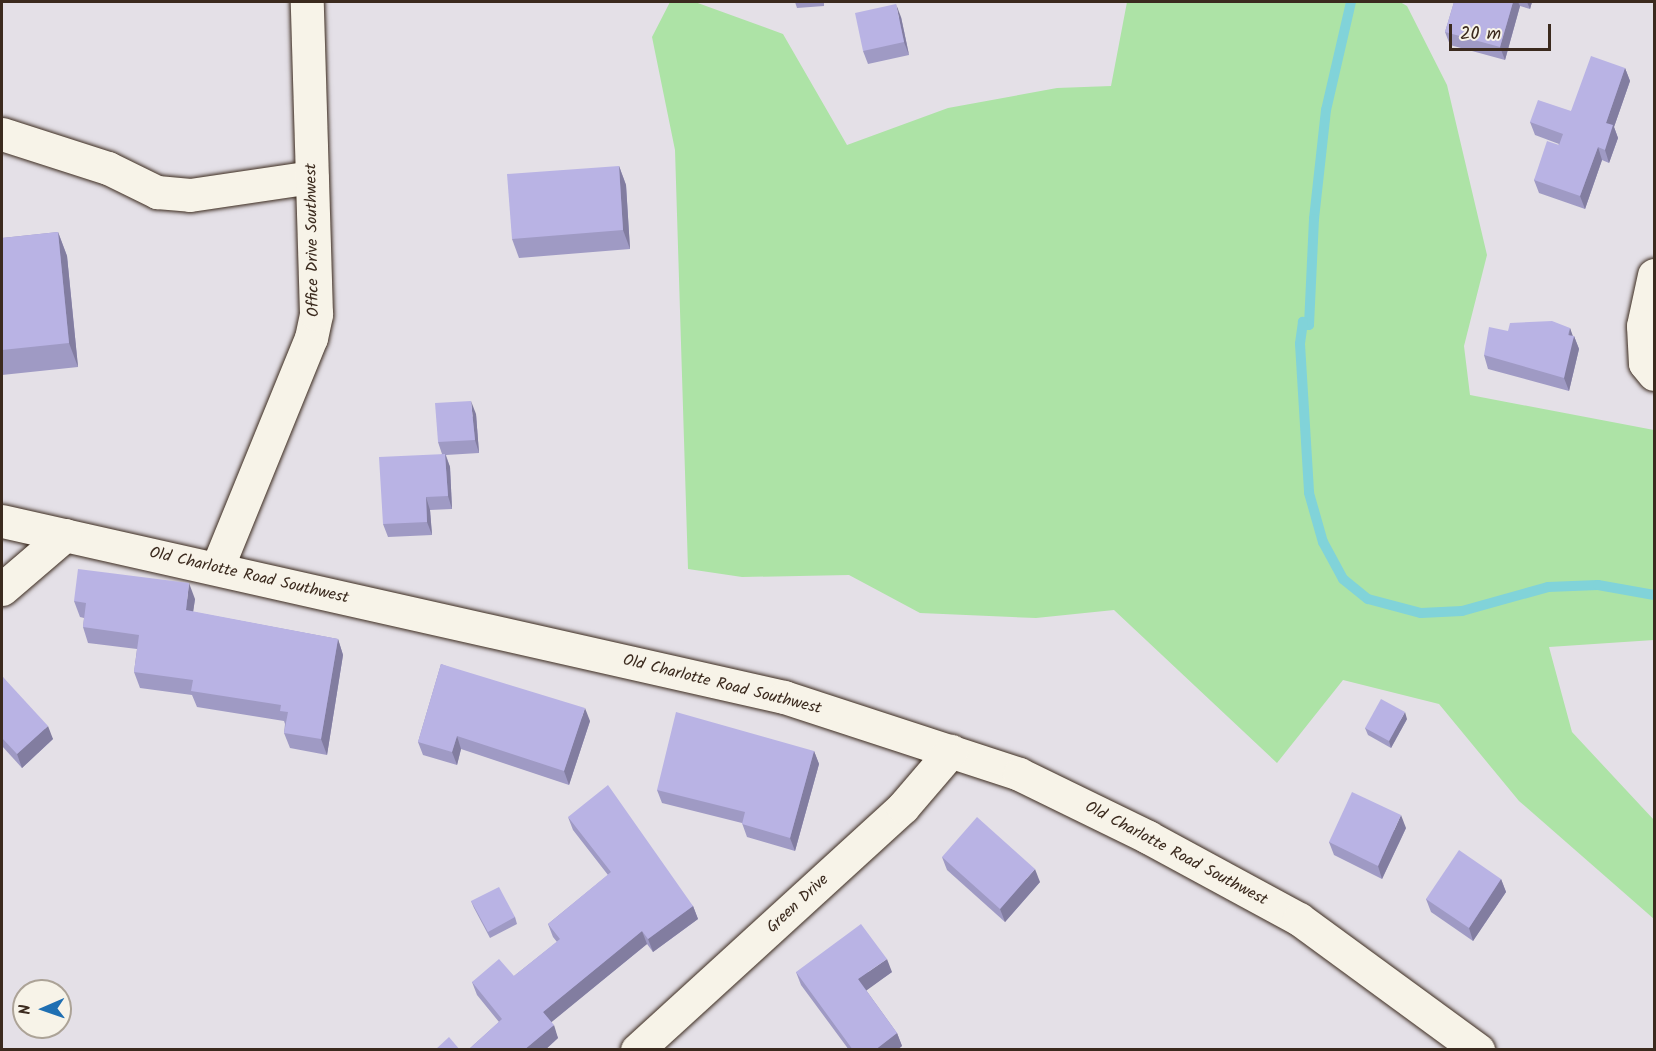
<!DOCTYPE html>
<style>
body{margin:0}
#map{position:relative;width:1656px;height:1051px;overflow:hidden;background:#e4e0e7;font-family:Kalam,sans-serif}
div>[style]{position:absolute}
.green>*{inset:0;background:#ade3a6}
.stream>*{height:10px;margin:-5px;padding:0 5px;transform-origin:5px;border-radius:5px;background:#81d3d9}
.roads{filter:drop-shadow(0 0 2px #3b2a1e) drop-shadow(0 0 2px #3b2a1e)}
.minor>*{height:33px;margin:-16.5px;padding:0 16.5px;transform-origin:16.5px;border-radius:16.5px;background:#f7f3e8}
.wall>*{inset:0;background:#9f9ac4}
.shaded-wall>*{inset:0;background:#827da0}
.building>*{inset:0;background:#b9b3e4}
span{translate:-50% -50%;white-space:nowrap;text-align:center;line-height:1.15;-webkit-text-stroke:5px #f7f3e8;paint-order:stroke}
.street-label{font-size:16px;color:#3b2a1e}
.frame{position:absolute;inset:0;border:3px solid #3b2a1e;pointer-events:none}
.north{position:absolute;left:12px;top:979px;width:60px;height:60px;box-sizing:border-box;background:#f7f3e8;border:2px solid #aca397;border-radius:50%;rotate:268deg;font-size:16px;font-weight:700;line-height:24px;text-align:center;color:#3b2a1e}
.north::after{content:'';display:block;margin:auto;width:21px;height:27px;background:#1f6fb2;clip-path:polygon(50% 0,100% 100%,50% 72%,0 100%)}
.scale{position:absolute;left:1449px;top:24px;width:102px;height:27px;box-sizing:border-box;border:3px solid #3b2a1e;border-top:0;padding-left:8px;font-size:18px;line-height:21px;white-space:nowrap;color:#3b2a1e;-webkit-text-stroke:4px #f7f3e8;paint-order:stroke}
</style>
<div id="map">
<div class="green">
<i style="clip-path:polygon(670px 2px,695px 2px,783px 34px,847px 145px,948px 108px,1057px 88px,1111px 86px,1127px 2px,1400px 2px,1407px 6px,1447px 85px,1487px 255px,1464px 346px,1470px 395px,1654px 430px,1654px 640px,1549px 647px,1572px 732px,1654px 820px,1654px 919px,1519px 801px,1439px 704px,1343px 680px,1277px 763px,1114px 610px,1036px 618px,920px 613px,849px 575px,742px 577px,688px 569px,675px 150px,652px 37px)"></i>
</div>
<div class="stream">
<i style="left:1351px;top:2px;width:111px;rotate:103deg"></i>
<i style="left:1326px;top:110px;width:110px;rotate:96.3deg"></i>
<i style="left:1314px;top:219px;width:106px;rotate:92.7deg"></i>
<i style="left:1309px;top:325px;width:7px;rotate:-153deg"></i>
<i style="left:1303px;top:322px;width:22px;rotate:98deg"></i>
<i style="left:1300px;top:344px;width:149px;rotate:86.5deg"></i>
<i style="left:1309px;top:493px;width:51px;rotate:74.1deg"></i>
<i style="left:1323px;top:542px;width:42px;rotate:61.6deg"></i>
<i style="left:1343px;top:579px;width:32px;rotate:39deg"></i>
<i style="left:1368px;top:599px;width:55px;rotate:14.8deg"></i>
<i style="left:1421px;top:613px;width:41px;rotate:-2.8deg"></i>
<i style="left:1462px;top:611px;width:89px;rotate:-15.6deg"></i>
<i style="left:1548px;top:587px;width:50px;rotate:-2.3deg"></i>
<i style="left:1598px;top:585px;width:57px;rotate:10.1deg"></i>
</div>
<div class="roads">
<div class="minor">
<i style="left:2px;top:134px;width:111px;rotate:17.8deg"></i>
<i style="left:108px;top:168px;width:55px;rotate:26.1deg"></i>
<i style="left:157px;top:192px;width:33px;rotate:5deg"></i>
<i style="left:190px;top:195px;width:123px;rotate:-8.4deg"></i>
<i style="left:1654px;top:275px;width:52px;rotate:102.2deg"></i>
<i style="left:1643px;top:326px;width:37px;rotate:87deg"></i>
<i style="left:1645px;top:363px;width:14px;rotate:51deg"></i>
<i style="left:2px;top:521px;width:802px;rotate:12.68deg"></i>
<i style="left:784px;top:697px;width:247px;rotate:18.1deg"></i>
<i style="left:1019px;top:774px;width:144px;rotate:26deg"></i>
<i style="left:1148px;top:837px;width:172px;rotate:28.5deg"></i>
<i style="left:1299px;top:919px;width:222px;rotate:36.2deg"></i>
<i style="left:217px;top:568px;width:248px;rotate:-67.8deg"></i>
<i style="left:311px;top:338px;width:25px;rotate:-78deg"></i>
<i style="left:316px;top:314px;width:312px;rotate:-91.7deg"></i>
<i style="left:2px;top:589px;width:83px;rotate:-40.6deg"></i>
<i style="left:637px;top:1050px;width:360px;rotate:-42.4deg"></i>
<i style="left:903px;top:807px;width:74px;rotate:-49.4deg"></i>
</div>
</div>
<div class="wall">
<i style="clip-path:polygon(795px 2px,824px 2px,824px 6px,797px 8px)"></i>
<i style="clip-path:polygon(1454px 2px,1532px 2px,1530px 9px,1520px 6px,1505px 60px,1450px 45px,1445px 32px)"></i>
<i style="clip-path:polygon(901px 17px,909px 55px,868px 64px,863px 51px)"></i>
<i style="clip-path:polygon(1625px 68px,1630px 81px,1614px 127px,1618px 138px,1609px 163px,1602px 160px,1585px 209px,1539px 193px,1534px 180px,1559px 144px,1535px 135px,1530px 122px,1571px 111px)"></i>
<i style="clip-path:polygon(619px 166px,626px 185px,630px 249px,519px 258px,512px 239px)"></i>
<i style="clip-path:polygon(58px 232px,67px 256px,78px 367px,2px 375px,2px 238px)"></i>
<i style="clip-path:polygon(1570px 328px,1572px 336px,1574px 336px,1579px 349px,1569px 391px,1488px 369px,1484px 355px)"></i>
<i style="clip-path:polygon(476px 414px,479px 453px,446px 455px,450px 467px,452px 509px,430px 510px,432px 535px,388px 537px,383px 524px,442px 454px,438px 442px)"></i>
<i style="clip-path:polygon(195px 599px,193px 612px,338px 639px,343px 655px,327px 755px,290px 748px,284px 733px,285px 724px,284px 721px,197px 707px,192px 695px,140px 688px,134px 672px,137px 649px,88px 643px,83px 627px,84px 618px,80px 617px,74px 601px)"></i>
<i style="clip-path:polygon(441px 664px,590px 721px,569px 785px,461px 749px,457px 765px,423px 755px,418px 742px)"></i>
<i style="clip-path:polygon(2px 676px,53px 739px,22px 768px,2px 746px)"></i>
<i style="clip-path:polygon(1407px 719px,1391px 748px,1368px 735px,1365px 728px)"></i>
<i style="clip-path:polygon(814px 751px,819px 764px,795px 851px,747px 837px,742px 823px,662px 803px,657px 790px)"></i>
<i style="clip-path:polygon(568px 817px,693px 906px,698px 919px,653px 952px,647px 944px,551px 1022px,558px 1038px,545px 1050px,468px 1050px,499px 1022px,477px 995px,472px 982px,514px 976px,557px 942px,553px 937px,548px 924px,608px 875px,573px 830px)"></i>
<i style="clip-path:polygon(1406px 828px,1382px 879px,1334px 855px,1329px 842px)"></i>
<i style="clip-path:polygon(942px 857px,1040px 882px,1005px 922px,947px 870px)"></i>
<i style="clip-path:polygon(1501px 879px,1506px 892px,1473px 941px,1431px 912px,1426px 899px)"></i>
<i style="clip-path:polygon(471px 901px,515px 917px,517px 924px,490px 938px,474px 908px)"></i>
<i style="clip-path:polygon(796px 972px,892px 972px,866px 990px,897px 1033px,902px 1046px,897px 1050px,849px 1050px,801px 985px)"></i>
</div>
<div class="shaded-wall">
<i style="clip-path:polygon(1513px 2px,1518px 2px,1520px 6px,1505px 60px,1500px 47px)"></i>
<i style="clip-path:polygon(1527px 2px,1532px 2px,1530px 9px)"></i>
<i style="clip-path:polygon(896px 4px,901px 17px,909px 55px,904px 42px)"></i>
<i style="clip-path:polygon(1625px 68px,1630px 81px,1614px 127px,1618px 138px,1609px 163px,1605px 150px,1606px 123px)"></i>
<i style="clip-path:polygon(1598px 147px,1602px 160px,1585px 209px,1580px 196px)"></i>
<i style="clip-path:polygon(619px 166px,626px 185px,630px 249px,623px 230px)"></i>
<i style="clip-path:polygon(58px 232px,67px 256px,78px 367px,69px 343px)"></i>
<i style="clip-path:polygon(1570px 328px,1574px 339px,1574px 336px,1579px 349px,1569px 391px,1564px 378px)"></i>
<i style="clip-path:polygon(471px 401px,476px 414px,479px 453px,475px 440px)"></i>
<i style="clip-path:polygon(445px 454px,450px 467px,452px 509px,448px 496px)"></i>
<i style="clip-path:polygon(426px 497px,430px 510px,432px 535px,427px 522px)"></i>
<i style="clip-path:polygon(189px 583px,195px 599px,191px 626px,186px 610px)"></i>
<i style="clip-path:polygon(338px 639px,343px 655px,327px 755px,321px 739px)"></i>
<i style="clip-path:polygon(585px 708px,590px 721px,569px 785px,564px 771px)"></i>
<i style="clip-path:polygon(1405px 712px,1407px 719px,1391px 748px,1389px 741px)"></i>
<i style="clip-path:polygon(48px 726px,53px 739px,22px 768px,17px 754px)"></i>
<i style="clip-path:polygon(457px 736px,461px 749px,457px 765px,452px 752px)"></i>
<i style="clip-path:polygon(814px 751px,819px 764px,795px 851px,790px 838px)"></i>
<i style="clip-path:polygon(1401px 815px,1406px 828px,1382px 879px,1378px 866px)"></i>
<i style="clip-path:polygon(1035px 869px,1040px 882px,1005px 922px,1000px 909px)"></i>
<i style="clip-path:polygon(1501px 879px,1506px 892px,1473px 941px,1469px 928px)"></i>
<i style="clip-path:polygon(693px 906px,698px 919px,653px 952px,648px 939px)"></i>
<i style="clip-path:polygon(642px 931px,647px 944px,548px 1025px,543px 1012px)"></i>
<i style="clip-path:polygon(887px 959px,892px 972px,863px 993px,858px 979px)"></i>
<i style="clip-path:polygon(554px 1025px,558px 1038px,545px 1050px,524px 1050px)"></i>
<i style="clip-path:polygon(897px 1033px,902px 1046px,897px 1050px,875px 1050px)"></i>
</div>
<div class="building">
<i style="clip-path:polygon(1454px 2px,1513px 2px,1500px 47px,1445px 32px)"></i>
<i style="clip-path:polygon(896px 4px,904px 42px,863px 51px,855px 13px)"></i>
<i style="clip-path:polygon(1591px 56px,1625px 68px,1606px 123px,1613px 125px,1605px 150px,1598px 147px,1580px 196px,1534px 180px,1547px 141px,1559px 145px,1563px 134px,1530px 122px,1538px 100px,1571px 111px)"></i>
<i style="clip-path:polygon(619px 166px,623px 230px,512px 239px,507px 174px)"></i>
<i style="clip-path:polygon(58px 232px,69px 343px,2px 350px,2px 238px)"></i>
<i style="clip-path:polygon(1552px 321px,1570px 328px,1568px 335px,1574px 336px,1564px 378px,1484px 355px,1489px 327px,1508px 331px,1510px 323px)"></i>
<i style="clip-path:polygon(471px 401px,475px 440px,438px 442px,435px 403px)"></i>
<i style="clip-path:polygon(445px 454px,448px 496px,426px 497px,427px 522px,383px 524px,379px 457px)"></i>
<i style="clip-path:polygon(78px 569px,189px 583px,186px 610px,338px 639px,321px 739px,284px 733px,288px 712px,280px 711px,281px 705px,191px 691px,193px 680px,134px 672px,139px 635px,83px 627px,86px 603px,74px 601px)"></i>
<i style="clip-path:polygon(441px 664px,585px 708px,564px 771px,457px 736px,452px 752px,418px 742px)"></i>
<i style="clip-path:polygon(2px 676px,48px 726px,17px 754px,2px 738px)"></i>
<i style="clip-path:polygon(1381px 699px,1405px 712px,1389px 741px,1365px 728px)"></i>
<i style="clip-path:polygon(676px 712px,814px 751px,790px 838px,742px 824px,745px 812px,657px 790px)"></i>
<i style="clip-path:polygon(608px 785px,693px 906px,648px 939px,642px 931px,543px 1012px,554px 1025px,524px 1050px,468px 1050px,502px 1019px,472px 982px,499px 959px,514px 976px,560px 939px,548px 924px,611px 872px,568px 817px)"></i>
<i style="clip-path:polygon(1352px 792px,1401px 815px,1378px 866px,1329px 842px)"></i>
<i style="clip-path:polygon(977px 817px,1035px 869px,1000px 909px,942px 857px)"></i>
<i style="clip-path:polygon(1459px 850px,1501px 879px,1469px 928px,1426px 899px)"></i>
<i style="clip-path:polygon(499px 887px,515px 917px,488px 932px,471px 901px)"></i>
<i style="clip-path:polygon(861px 924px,887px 959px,858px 979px,897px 1033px,875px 1050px,853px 1050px,796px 972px)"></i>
<i style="clip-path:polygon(449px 1037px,460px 1050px,435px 1050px)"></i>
</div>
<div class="street-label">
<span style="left:313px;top:240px;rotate:-91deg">Office Drive Southwest</span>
<span style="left:249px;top:576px;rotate:13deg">Old Charlotte Road Southwest</span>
<span style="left:722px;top:685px;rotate:14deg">Old Charlotte Road Southwest</span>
<span style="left:1176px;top:854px;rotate:28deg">Old Charlotte Road Southwest</span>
<span style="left:798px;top:904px;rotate:-43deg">Green Drive</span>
</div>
<div class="frame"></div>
<div class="north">N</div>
<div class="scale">20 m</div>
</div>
